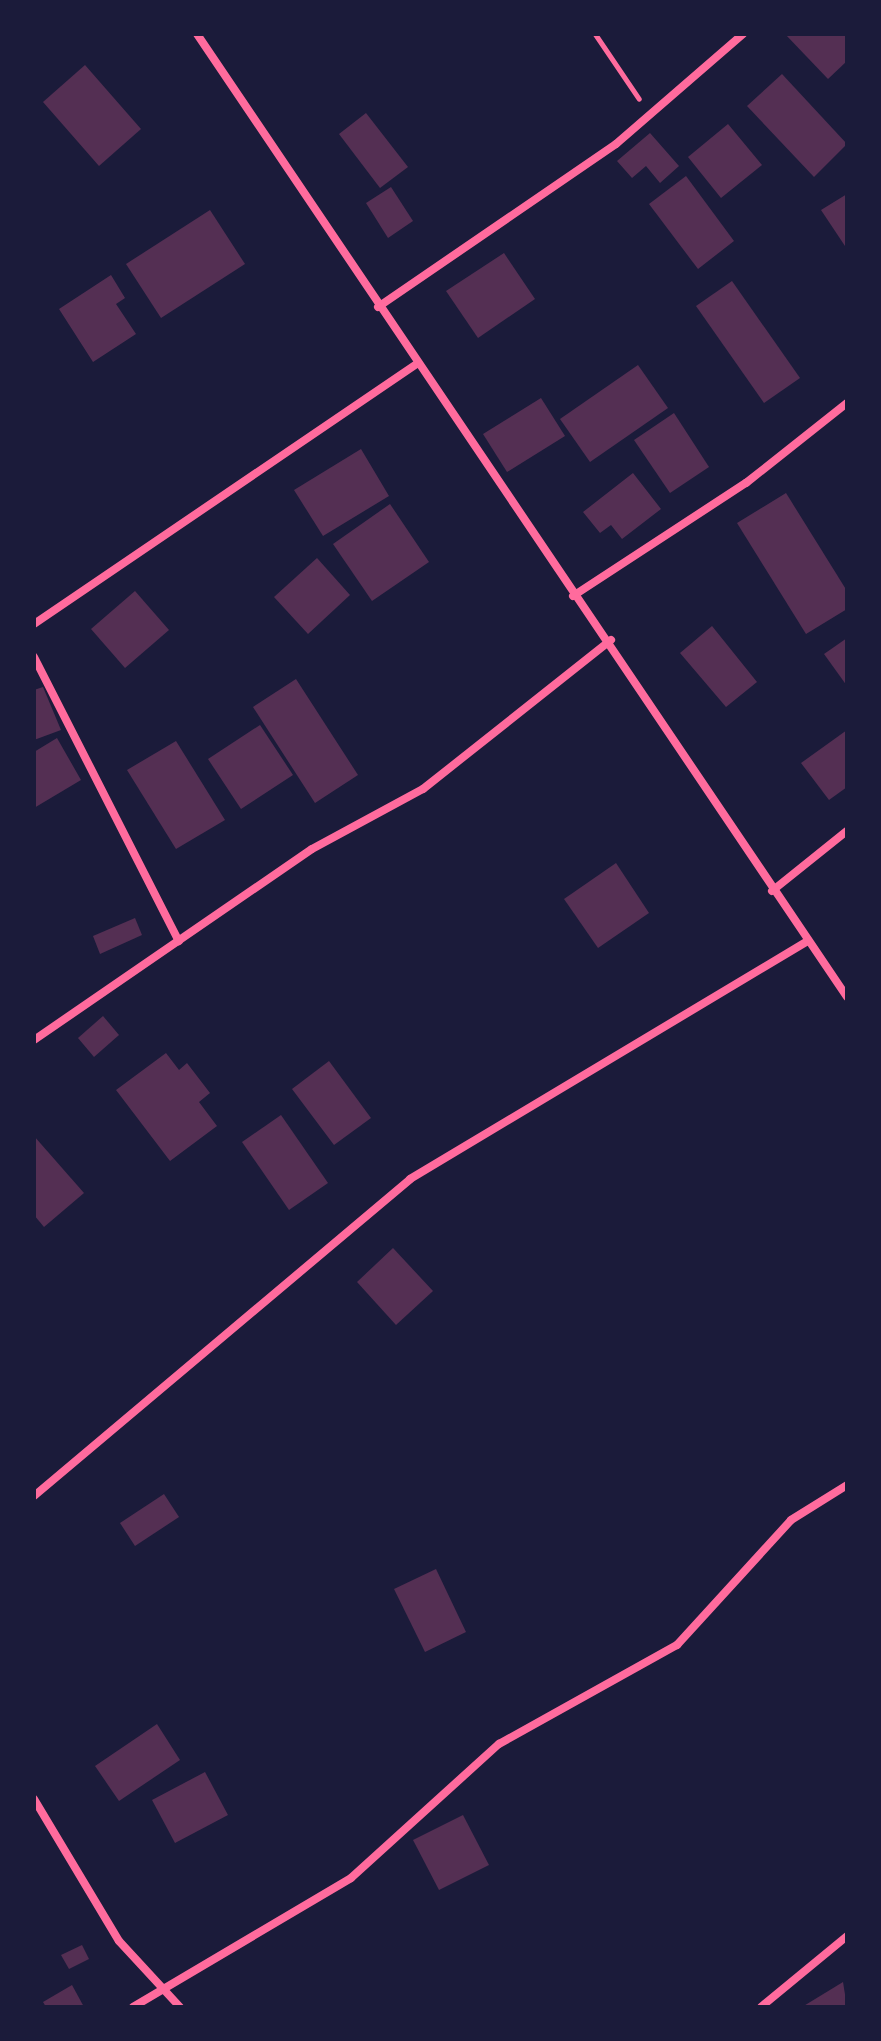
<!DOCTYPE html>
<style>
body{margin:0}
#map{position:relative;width:881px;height:2041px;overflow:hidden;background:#1b1b3a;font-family:"Varela Round",sans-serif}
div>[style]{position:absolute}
.building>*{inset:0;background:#542f53}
.path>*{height:5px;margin:-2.5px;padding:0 2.5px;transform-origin:2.5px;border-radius:2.5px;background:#ff6b9d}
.minor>*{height:8px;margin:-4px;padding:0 4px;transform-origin:4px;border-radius:4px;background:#ff6b9d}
span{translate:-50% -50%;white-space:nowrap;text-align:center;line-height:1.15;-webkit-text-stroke:6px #1b1b3a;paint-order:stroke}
.frame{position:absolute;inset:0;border:36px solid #1b1b3a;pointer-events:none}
</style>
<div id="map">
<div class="building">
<i style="clip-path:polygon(785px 34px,847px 34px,847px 61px,828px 79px)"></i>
<i style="clip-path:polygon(85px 65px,141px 129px,99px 166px,43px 102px)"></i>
<i style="clip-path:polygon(782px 74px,847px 144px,814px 177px,747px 106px)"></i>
<i style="clip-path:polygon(366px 113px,408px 167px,380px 188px,339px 134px)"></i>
<i style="clip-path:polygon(728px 124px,762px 165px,721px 198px,688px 157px)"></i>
<i style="clip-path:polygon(650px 133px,679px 166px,660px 183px,646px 166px,632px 178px,617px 161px)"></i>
<i style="clip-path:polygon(686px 176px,734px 241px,698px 269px,649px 204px)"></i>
<i style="clip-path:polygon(391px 187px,413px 221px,388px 238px,366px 203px)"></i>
<i style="clip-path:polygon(847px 194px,847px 249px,821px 210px)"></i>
<i style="clip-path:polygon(210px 210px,245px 264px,161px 318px,126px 264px)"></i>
<i style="clip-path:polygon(504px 253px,535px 299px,478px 338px,446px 291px)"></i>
<i style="clip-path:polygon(111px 275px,125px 298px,116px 304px,136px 334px,93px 362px,59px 309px)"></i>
<i style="clip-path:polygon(732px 281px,800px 378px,764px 403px,696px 306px)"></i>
<i style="clip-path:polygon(638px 365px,668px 408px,590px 462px,560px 419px)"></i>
<i style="clip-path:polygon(541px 398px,565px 436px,507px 472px,483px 434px)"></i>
<i style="clip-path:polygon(674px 413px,709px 467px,670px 493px,634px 440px)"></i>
<i style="clip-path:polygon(361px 449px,389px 496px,323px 536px,294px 490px)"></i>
<i style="clip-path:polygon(633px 473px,661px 509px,622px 539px,611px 525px,600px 533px,583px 512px)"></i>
<i style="clip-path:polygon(786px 493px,847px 591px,847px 609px,806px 634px,737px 523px)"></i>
<i style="clip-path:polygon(390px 504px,429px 562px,372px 601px,333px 544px)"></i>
<i style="clip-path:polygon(317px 558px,350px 595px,308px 634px,274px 597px)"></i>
<i style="clip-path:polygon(135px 591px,169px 630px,125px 668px,91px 629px)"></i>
<i style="clip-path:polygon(712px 626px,757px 682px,726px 707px,680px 653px)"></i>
<i style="clip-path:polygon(847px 638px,847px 686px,824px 654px)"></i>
<i style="clip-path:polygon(296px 679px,358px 775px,315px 803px,253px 707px)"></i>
<i style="clip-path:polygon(43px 687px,61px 730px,34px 740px,34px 690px)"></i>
<i style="clip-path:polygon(260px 725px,293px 775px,241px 809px,208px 759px)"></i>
<i style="clip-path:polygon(847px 730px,847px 787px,829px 800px,801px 763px)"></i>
<i style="clip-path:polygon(57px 738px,81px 780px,34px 808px,34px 752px)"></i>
<i style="clip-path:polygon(176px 741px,225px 820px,176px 849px,127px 770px)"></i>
<i style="clip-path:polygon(616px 863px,649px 913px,598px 948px,564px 899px)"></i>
<i style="clip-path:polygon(135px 918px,142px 935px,100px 954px,93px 936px)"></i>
<i style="clip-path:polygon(103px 1016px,119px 1035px,94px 1057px,78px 1038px)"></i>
<i style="clip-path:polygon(166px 1053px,179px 1070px,187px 1063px,210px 1093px,199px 1102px,217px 1126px,170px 1161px,116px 1090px)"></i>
<i style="clip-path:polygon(329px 1061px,371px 1118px,334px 1145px,292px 1089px)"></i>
<i style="clip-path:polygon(281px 1115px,328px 1183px,289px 1210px,242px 1142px)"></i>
<i style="clip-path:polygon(34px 1136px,84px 1193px,44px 1227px,34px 1215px)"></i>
<i style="clip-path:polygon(393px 1248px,433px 1291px,396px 1325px,357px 1282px)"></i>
<i style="clip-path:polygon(164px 1494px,179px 1517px,135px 1546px,120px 1523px)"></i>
<i style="clip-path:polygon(436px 1569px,466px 1632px,425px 1652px,394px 1589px)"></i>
<i style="clip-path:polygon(157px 1724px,180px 1760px,119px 1801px,95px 1766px)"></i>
<i style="clip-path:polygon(205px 1772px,228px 1815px,175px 1843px,152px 1800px)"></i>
<i style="clip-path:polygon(463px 1815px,489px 1865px,439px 1890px,413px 1840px)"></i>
<i style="clip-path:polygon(82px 1945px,89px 1959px,69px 1969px,61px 1955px)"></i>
<i style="clip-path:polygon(843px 1982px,847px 2007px,802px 2007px)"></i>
<i style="clip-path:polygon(72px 1985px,84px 2007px,46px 2007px,43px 2002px)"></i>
</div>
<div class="path">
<i style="left:595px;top:34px;width:78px;rotate:55.9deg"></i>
</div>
<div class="minor">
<i style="left:197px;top:34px;width:1162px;rotate:55.98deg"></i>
<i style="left:378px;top:307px;width:288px;rotate:-34.4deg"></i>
<i style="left:616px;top:144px;width:168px;rotate:-40.9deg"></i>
<i style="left:573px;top:596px;width:207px;rotate:-33.2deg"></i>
<i style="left:746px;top:483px;width:129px;rotate:-38.4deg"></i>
<i style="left:34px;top:624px;width:463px;rotate:-34.2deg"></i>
<i style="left:34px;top:657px;width:319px;rotate:63deg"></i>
<i style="left:772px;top:891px;width:96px;rotate:-38.7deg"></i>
<i style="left:34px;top:1040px;width:337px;rotate:-34.5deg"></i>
<i style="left:312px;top:849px;width:126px;rotate:-28.4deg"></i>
<i style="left:423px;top:789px;width:240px;rotate:-38.4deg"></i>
<i style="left:34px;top:1496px;width:492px;rotate:-40.1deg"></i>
<i style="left:410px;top:1179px;width:463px;rotate:-30.9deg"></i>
<i style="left:34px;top:1799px;width:165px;rotate:59.1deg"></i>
<i style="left:119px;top:1941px;width:90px;rotate:47.3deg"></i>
<i style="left:133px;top:2007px;width:253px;rotate:-30.6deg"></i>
<i style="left:351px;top:1878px;width:200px;rotate:-42.2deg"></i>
<i style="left:499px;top:1744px;width:204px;rotate:-29.1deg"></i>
<i style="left:677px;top:1645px;width:169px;rotate:-47.6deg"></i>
<i style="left:791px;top:1520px;width:66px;rotate:-32deg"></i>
<i style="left:761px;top:2007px;width:112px;rotate:-39.5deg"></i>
</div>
<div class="frame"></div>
</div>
